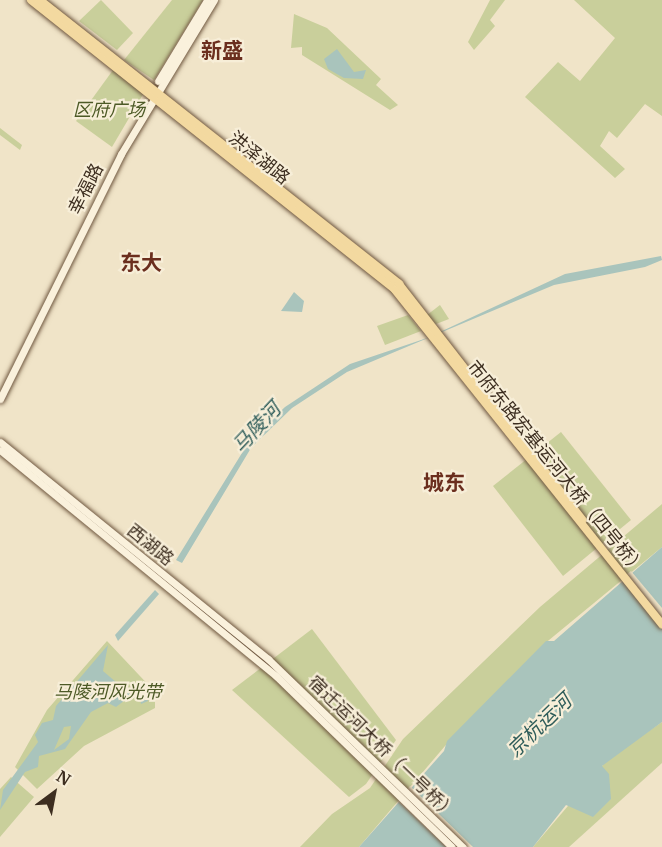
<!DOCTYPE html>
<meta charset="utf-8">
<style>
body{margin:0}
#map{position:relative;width:662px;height:847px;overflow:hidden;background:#f0e4c8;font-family:Merriweather,"Noto Sans SC",serif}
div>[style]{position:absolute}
.green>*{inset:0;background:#c9cf9b}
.water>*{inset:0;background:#a9c4bc}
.pier>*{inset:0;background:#f0e4c8}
.roads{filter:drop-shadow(0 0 2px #6f573f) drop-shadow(0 0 2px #6f573f)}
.secondary>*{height:7px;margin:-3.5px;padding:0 3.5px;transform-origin:3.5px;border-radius:3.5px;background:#faf1dc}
.primary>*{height:8px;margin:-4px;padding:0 4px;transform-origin:4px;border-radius:4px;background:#f3d9a0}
span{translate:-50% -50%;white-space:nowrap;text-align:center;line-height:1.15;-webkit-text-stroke:4.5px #f7eed8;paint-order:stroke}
.park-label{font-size:18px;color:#4d5a26;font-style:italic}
.street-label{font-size:18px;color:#3d2e20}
.water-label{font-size:20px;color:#2f5d5a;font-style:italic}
.quarter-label{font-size:21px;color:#6b2e1e;font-weight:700}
.north{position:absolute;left:24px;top:763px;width:60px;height:60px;-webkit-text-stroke:4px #f7eed8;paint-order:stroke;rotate:32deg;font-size:16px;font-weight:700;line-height:24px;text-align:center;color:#3d2e20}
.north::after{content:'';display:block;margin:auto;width:21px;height:27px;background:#3d2e20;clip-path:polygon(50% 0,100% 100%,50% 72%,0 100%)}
</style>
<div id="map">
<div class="green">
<i style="clip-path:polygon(101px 0,133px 33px,117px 50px,79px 21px)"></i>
<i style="clip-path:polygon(172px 0,203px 0,154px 80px,124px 60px)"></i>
<i style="clip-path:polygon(490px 0,505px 0,490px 20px,495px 26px,474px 50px,468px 42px)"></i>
<i style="clip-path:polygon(574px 0,662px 0,662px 116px,645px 104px,617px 138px,609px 131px,600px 146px,625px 169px,615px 178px,525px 97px,558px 62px,580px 81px,615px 38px)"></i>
<i style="clip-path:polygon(294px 14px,327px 28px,381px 79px,376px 85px,398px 105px,390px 110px,302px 55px,302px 47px,291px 48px)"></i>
<i style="clip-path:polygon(113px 70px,145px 91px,112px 147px,76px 121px)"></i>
<i style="clip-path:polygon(0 128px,22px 145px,20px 150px,0 135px)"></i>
<i style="clip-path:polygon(440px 305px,449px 319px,436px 324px,427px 315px)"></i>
<i style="clip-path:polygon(408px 315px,421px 331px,385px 345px,377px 326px)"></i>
<i style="clip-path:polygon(561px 432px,631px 520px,563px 576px,493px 486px)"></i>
<i style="clip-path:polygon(662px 504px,662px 547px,543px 645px,445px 746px,359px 847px,300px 847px,332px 814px,370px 788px,403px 739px,540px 607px)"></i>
<i style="clip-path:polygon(312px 629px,396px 740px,366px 784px,349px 797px,232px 690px)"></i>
<i style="clip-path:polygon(107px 641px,155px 692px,155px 708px,84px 746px,37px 789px,15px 767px,47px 710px)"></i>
<i style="clip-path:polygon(662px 722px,662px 763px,569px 847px,533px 847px,608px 759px)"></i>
<i style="clip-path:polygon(11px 777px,34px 797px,0 837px,0 789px)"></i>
</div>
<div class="water">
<i style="clip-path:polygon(337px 49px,354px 72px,366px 70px,363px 79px,344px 78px,328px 69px,324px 59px)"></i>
<i style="clip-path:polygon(661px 256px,662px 260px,645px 267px,554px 285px,347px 372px,292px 408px,251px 448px,182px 563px,176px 560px,250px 440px,285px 407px,350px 364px,427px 338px,565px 274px)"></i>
<i style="clip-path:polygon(294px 292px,304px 301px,302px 312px,281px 311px)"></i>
<i style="clip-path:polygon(662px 547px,662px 722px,602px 766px,609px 774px,611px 799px,593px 817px,566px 805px,533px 847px,359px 847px,444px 751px,447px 741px,546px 641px,554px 641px)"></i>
<i style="clip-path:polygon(155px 590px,159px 594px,118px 641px,115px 635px)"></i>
<i style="clip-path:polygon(evenodd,108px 645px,103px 671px,130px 694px,144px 690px,148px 701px,141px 704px,140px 698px,129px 697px,116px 707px,108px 703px,91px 712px,65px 749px,39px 756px,38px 767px,25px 772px,0 810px,3px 790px,38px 742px,35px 735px,42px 723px,53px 720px,56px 706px,108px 645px,120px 683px,128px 692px,121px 701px,112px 688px,120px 683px,108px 645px,71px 726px,69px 739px,54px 750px,64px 727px,71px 726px)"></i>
</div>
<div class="pier">
<i style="clip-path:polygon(631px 571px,662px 608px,662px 629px,621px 579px)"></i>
<i style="clip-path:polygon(410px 786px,473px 847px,446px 847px,398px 801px)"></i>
</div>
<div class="roads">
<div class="secondary">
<i style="left:158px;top:81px;width:95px;rotate:-58.8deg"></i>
<i style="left:0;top:399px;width:273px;rotate:-63.7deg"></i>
<i style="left:121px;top:154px;width:180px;rotate:-58.9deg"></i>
<i style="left:0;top:442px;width:345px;rotate:39deg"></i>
<i style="left:268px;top:659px;width:271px;rotate:44deg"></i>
<i style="left:0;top:450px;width:357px;rotate:39.3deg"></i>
<i style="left:276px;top:676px;width:245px;rotate:44.2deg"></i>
</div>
<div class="primary">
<i style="left:31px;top:0;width:465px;rotate:38.5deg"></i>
<i style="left:395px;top:290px;width:428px;rotate:51.4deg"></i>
<i style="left:40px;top:0;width:458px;rotate:38.3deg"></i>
<i style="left:399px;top:284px;width:299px;rotate:52.1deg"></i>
</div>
</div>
<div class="park-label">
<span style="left:109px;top:110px">区府广场</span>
<span style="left:108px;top:692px">马陵河风光带</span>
</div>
<div class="street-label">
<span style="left:259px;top:158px;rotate:39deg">洪泽湖路</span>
<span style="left:86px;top:189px;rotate:-63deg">幸福路</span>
<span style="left:556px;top:468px;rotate:51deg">市府东路宏基运河大桥（四号桥）</span>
<span style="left:150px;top:545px;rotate:39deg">西湖路</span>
<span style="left:382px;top:748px;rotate:44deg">宿迁运河大桥（一号桥）</span>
</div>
<div class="water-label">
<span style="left:256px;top:427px;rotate:-47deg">马陵河</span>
<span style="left:539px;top:725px;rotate:-44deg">京杭运河</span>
</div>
<div class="quarter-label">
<span style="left:222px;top:51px">新盛</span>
<span style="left:141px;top:263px">东大</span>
<span style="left:444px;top:483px">城东</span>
</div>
<div class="north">N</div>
</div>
